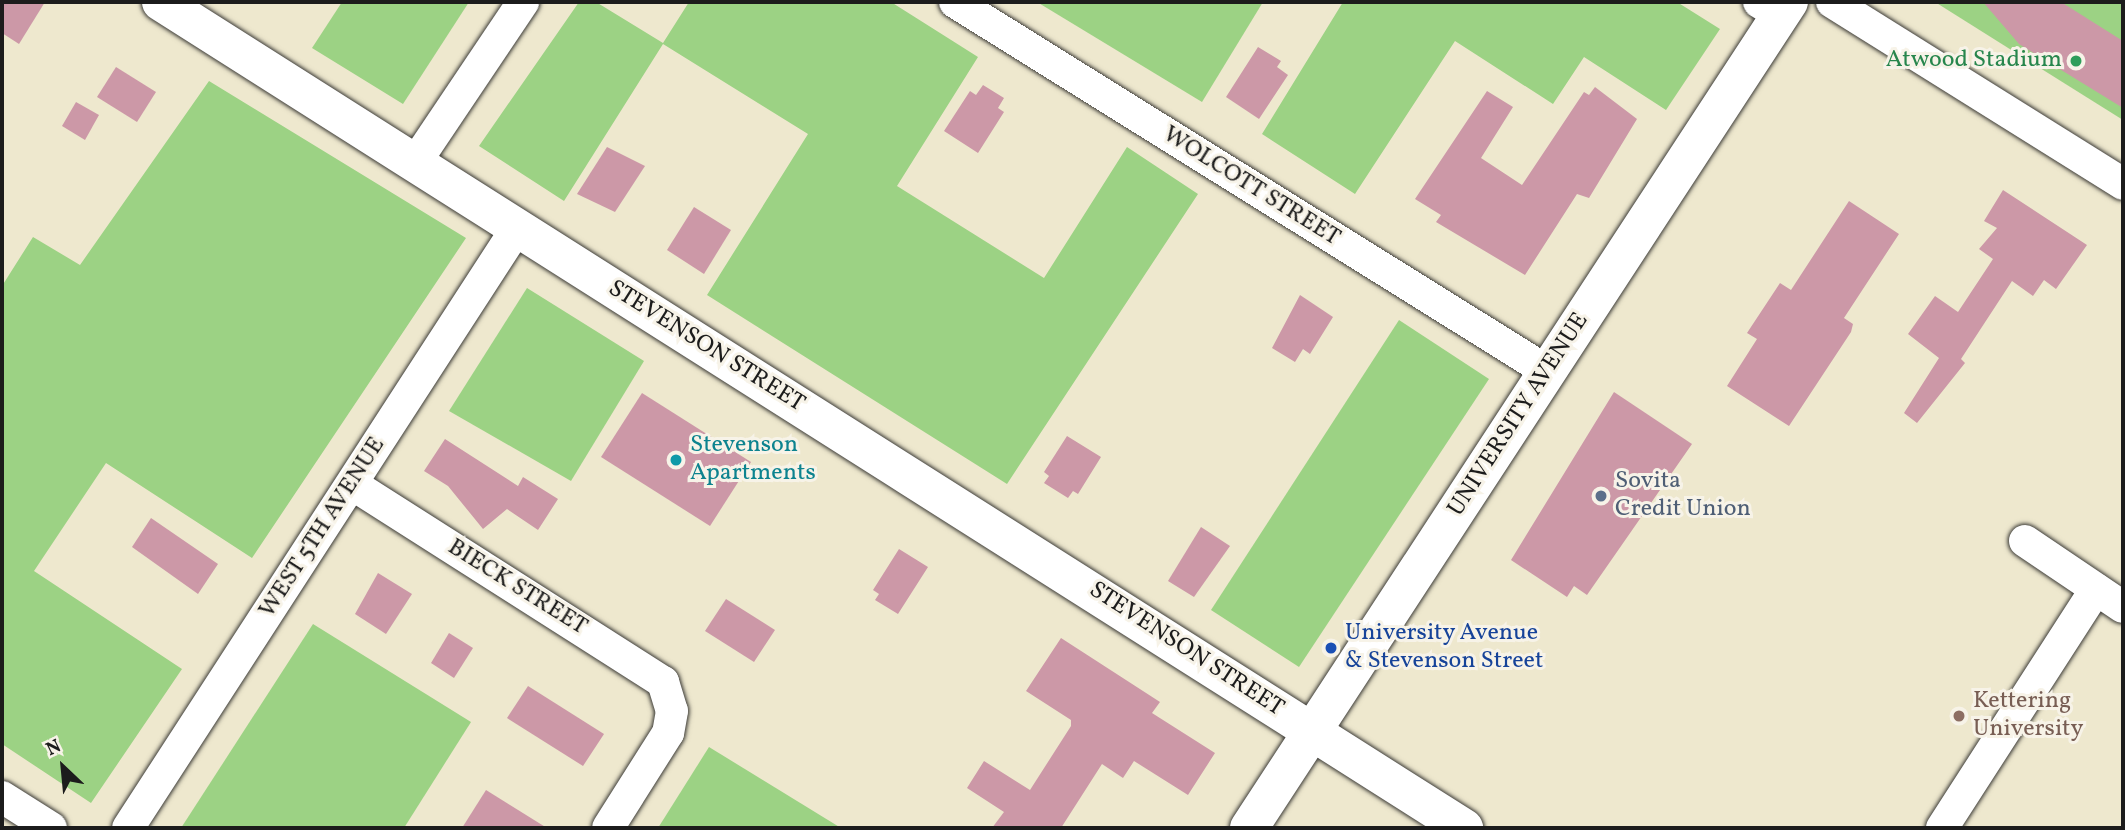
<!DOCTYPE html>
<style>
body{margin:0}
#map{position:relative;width:2125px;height:830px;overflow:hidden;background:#eee8ce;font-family:Vollkorn,serif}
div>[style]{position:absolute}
.green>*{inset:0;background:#9cd284}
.building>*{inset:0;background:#cc98a7}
.roads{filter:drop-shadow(0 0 2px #3c3b37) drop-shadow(0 0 2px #3c3b37)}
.street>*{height:32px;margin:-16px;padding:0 16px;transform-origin:16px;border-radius:16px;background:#fff}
.secondary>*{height:38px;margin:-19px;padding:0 19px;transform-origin:19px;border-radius:19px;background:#fff}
.dots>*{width:19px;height:19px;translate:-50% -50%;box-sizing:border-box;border:4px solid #f7f3e8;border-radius:50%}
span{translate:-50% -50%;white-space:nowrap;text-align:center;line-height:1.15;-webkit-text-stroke:6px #f7f3e8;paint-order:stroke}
.leisure-label{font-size:24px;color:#27864d}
.right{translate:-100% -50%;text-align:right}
.street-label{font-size:24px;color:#1c1c1c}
.culture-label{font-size:24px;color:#0d838f}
.left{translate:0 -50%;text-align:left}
.service-label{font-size:24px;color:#4e5e75}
.transit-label{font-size:24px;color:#164399}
.education-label{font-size:24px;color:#785e54}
.frame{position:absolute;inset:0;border:4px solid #1c1c1c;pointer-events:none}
.north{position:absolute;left:28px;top:732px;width:70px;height:70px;-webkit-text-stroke:5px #f7f3e8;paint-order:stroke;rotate:334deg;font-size:19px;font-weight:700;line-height:28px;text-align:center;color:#1c1c1c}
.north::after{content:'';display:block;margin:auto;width:24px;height:32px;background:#1c1c1c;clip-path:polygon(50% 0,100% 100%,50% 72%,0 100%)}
</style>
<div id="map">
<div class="green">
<i style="clip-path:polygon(342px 2px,469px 2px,403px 104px,312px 48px)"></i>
<i style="clip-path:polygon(579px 2px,596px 2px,663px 43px,689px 2px,891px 2px,978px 57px,897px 186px,1044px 278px,1127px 147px,1198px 194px,1007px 484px,707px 295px,808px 134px,663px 44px,564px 201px,479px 146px)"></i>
<i style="clip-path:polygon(1037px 2px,1263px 2px,1202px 102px)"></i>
<i style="clip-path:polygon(1343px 2px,1677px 2px,1720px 29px,1666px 110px,1584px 57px,1553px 104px,1455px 41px,1355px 194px,1262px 134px)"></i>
<i style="clip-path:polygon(1935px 2px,2123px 2px,2123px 120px)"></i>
<i style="clip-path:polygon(209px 81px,466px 238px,252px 558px,106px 463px,34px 571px,182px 669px,91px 803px,2px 744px,2px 286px,33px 237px,80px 265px)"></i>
<i style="clip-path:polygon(527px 288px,644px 361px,571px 481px,449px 411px)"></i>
<i style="clip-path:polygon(1399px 320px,1489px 379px,1299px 667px,1211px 610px)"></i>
<i style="clip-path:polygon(313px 624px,471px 722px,404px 828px,181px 828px)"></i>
<i style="clip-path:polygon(709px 747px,841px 828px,658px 828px)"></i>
</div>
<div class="building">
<i style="clip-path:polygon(2px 2px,45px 2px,19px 44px,2px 33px)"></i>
<i style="clip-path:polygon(1983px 2px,2061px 2px,2123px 41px,2123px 108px,2019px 44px)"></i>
<i style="clip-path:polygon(1258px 47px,1281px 61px,1277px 67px,1288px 75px,1259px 119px,1226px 97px)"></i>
<i style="clip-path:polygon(116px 67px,156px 92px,137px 122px,97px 97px)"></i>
<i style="clip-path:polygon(983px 85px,1004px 98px,998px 108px,1004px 112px,978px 153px,944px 131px,970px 91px,976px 95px)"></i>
<i style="clip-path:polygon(1595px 87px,1637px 119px,1589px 198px,1577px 194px,1525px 275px,1436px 222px,1441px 215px,1415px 199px,1487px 91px,1513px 107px,1481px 158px,1522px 185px,1584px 92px,1589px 95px)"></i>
<i style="clip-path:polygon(76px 102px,99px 115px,85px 140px,62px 126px)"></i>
<i style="clip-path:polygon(607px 147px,645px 166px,615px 212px,577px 194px)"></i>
<i style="clip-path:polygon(2003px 190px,2087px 245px,2056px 289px,2044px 280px,2033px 296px,2012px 281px,1961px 359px,1965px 363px,1917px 423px,1904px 413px,1939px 358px,1908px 334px,1935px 296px,1958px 312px,1993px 259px,1979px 249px,1997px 228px,1984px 221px)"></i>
<i style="clip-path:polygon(1849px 201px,1899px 234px,1844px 318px,1853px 324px,1851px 332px,1789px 426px,1727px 386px,1757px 339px,1747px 333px,1780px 283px,1791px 290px)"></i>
<i style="clip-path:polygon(694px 207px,731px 230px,704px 274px,667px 250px)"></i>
<i style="clip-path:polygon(1300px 295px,1333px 317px,1310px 354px,1303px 349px,1295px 362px,1272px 348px)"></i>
<i style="clip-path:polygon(1614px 392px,1692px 444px,1587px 595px,1574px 586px,1567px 597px,1511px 560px)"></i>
<i style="clip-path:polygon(642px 393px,751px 462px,710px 526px,601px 457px)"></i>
<i style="clip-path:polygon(1067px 436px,1101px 457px,1078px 494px,1073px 491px,1068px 498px,1044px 483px,1049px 476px,1044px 472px)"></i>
<i style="clip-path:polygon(445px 439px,518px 486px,523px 477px,558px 499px,538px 530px,507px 509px,483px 529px,448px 486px,424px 471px)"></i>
<i style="clip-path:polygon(151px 518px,218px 564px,198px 594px,132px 547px)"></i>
<i style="clip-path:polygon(1201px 527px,1230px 546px,1194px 597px,1168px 581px)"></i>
<i style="clip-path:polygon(899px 549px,928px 567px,898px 614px,875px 600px,879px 594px,873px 590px)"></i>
<i style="clip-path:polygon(378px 573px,412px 594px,386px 634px,355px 614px)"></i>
<i style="clip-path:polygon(726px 599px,775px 630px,754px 662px,705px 631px)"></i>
<i style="clip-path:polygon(449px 633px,473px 648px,454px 678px,431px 663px)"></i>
<i style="clip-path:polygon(1061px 638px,1160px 702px,1152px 713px,1215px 753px,1188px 795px,1134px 761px,1123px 778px,1102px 764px,1061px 828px,992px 828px,1004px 812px,967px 788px,984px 761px,1030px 790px,1071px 726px,1071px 720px,1026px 691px)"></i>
<i style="clip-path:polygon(528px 686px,604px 734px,583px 766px,507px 718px)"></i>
<i style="clip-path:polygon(486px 790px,547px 828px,462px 828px)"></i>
</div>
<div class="roads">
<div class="street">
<i style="left:955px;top:2px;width:698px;rotate:31.94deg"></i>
<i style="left:1759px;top:2px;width:26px;rotate:31deg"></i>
<i style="left:1832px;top:2px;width:343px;rotate:32deg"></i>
<i style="left:415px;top:163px;width:194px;rotate:-56.1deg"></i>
<i style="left:352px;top:484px;width:369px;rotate:32.5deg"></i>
<i style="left:663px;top:682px;width:30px;rotate:73deg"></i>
<i style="left:672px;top:711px;width:22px;rotate:100deg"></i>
<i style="left:668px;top:733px;width:112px;rotate:122.3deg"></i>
<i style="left:2025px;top:541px;width:118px;rotate:34deg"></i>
<i style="left:2px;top:797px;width:58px;rotate:32.3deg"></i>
<i style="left:128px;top:828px;width:715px;rotate:-57.04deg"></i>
<i style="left:1942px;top:828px;width:284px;rotate:-57.2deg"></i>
</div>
<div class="secondary">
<i style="left:161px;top:2px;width:1543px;rotate:32.37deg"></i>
<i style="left:1249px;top:828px;width:987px;rotate:-56.83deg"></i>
</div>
</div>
<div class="dots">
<i style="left:2076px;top:61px;background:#2e9e5b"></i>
<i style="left:676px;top:460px;background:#0f9aa8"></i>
<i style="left:1601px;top:496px;background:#5c6f8a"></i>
<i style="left:1331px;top:648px;background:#1a4fb4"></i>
<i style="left:1959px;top:716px;background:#8d6e63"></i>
</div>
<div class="leisure-label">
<span class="right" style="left:2062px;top:61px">Atwood Stadium</span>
</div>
<div class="street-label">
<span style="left:1251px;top:187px;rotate:32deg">WOLCOTT STREET</span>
<span style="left:706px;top:347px;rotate:32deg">STEVENSON STREET</span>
<span style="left:1519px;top:415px;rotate:-57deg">UNIVERSITY AVENUE</span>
<span style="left:323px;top:528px;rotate:-57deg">WEST 5TH AVENUE</span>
<span style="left:517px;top:588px;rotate:32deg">BIECK STREET</span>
<span style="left:1186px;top:650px;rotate:33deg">STEVENSON STREET</span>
</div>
<div class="culture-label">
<span class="left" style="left:690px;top:460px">Stevenson<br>Apartments</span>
</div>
<div class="service-label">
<span class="left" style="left:1615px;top:496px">Sovita<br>Credit Union</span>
</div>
<div class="transit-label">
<span class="left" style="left:1345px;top:648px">University Avenue<br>&amp; Stevenson Street</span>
</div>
<div class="education-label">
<span class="left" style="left:1973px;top:716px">Kettering<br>University</span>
</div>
<div class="frame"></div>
<div class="north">N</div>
</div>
